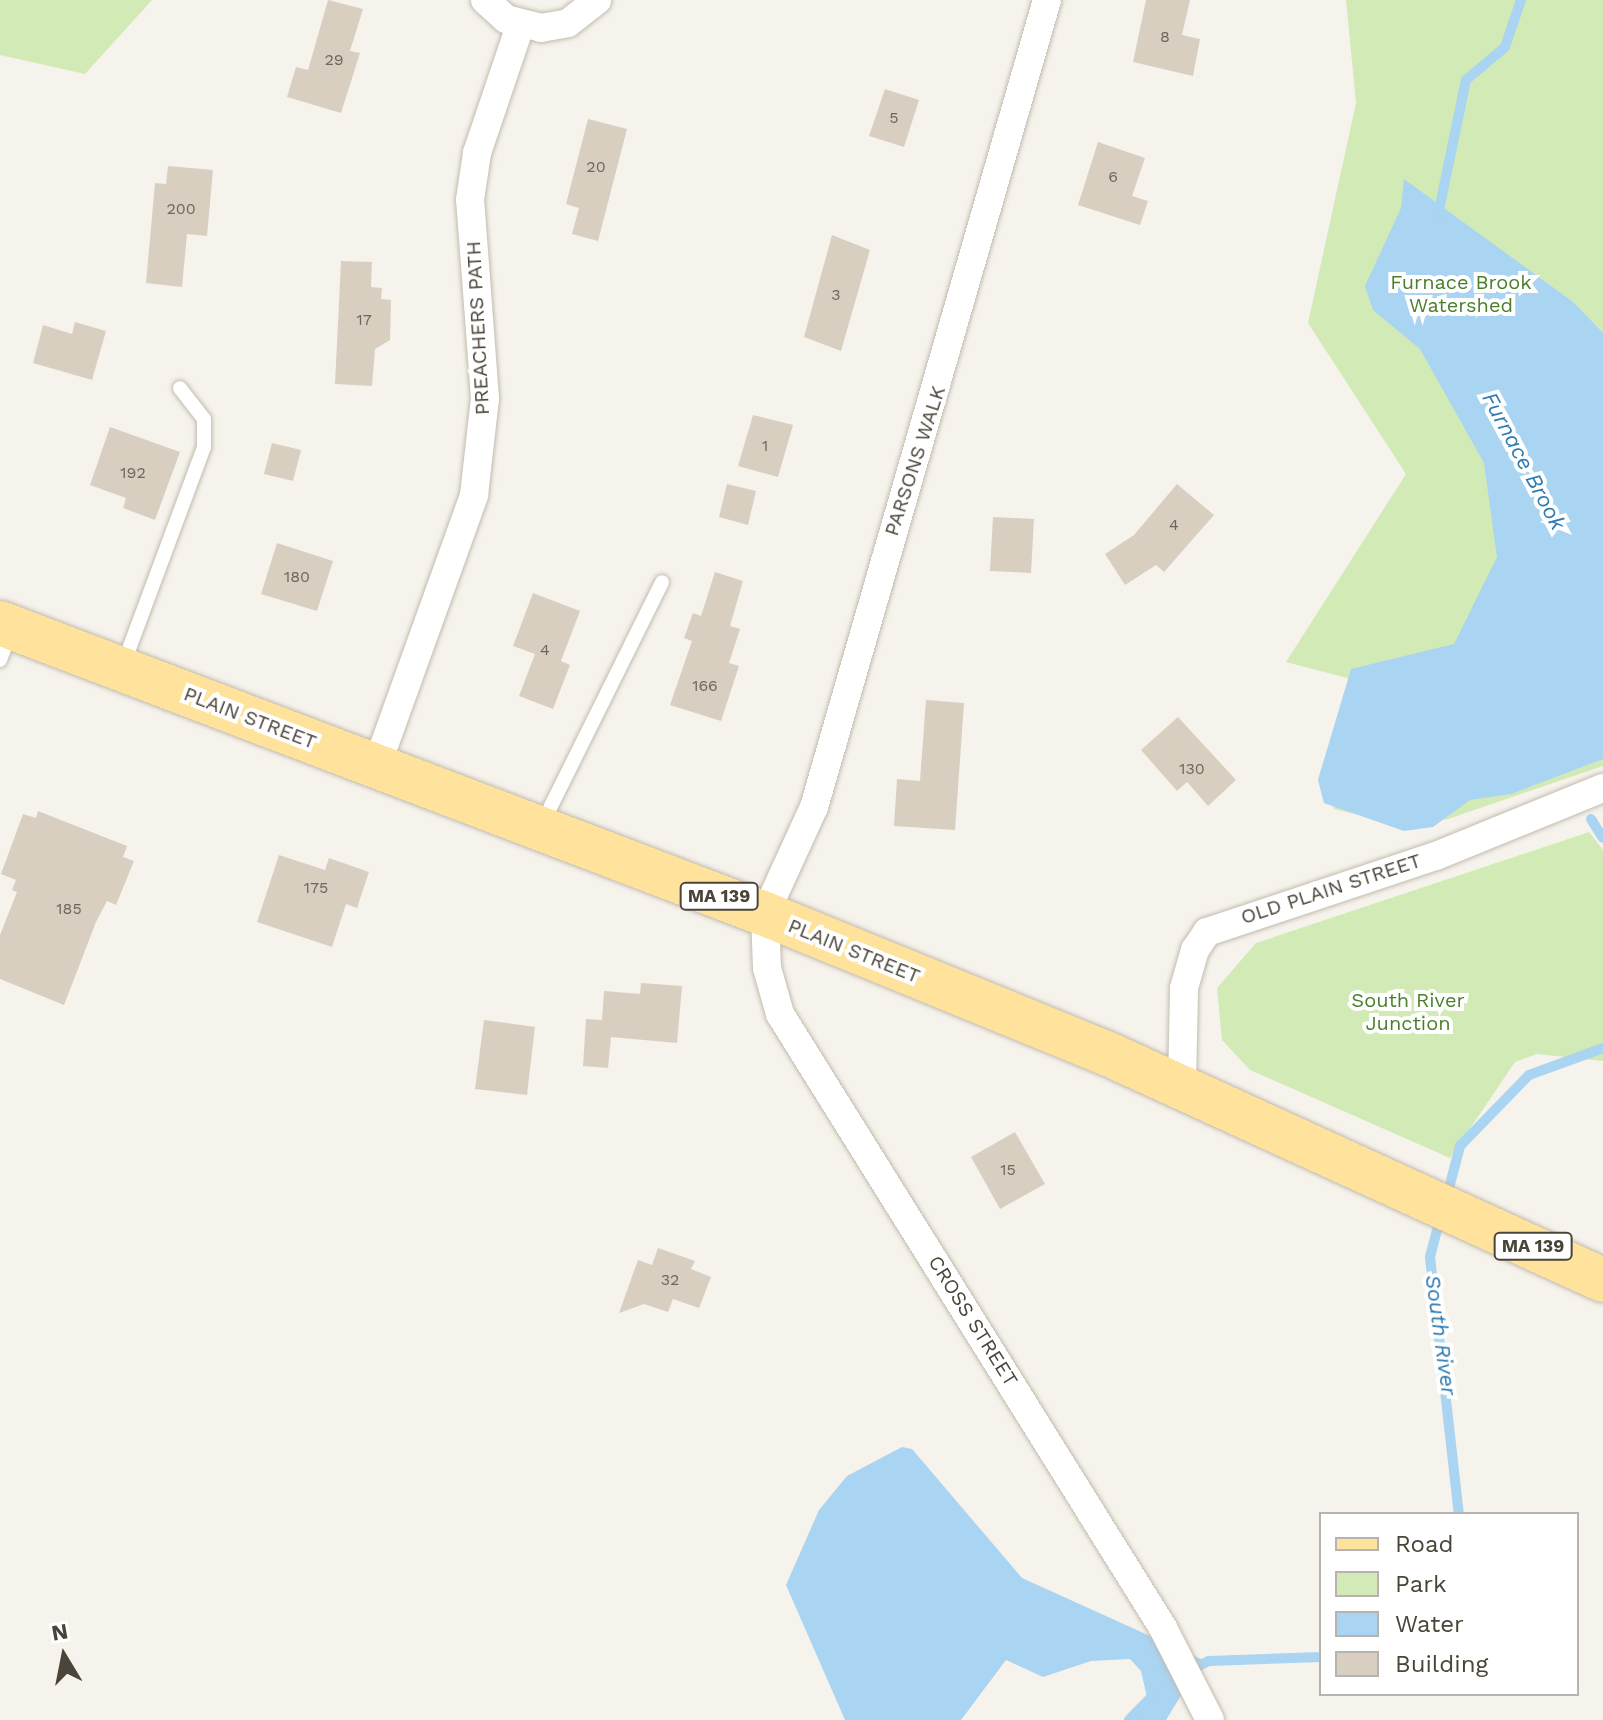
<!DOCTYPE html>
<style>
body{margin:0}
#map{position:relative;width:1603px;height:1720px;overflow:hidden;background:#f6f3ec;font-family:"Work Sans",sans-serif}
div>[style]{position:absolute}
.green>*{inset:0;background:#d2eab5}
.water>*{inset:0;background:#a9d4f2}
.stream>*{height:10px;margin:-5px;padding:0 5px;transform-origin:5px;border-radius:5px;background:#a9d4f2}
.building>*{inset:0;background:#d8cfc1}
.roads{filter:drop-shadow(0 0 2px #c2bbae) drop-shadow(0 0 2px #c2bbae)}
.service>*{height:14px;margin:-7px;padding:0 7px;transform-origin:7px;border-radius:7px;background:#fff}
.minor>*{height:28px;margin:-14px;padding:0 14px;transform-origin:14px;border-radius:14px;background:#fff}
.primary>*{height:44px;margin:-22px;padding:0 22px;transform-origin:22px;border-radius:22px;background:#ffe39c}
span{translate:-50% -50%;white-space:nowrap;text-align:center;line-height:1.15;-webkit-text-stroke:8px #fff;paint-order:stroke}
.number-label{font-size:16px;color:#6e675b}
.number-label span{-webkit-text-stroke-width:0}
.shield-label span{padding:2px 6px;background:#fff;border:2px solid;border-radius:6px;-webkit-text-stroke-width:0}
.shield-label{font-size:18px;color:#4b4439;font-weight:700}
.park-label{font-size:20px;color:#4a7f2a}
.street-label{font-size:20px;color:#4b4439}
.water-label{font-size:22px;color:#2e7ab2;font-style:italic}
.legend{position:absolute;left:1319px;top:1512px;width:260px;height:184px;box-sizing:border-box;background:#fff;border:2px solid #b7b4b0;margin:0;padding:10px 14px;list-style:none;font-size:24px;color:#4b4439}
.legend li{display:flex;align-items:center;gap:16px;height:40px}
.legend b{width:40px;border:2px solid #b7b4b0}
.north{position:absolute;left:24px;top:1616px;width:80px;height:80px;-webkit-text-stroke:6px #fff;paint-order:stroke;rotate:350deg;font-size:22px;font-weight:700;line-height:32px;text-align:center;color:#4b4439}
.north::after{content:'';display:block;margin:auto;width:28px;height:36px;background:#4b4439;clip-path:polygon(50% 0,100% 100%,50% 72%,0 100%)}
</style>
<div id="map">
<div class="green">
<i style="clip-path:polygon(0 0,152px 0,85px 74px,0 55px)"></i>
<i style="clip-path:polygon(1346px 0,1603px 0,1603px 766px,1445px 820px,1435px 810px,1397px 824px,1334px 809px,1319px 776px,1351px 679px,1286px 662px,1406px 474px,1308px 323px,1356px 103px)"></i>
<i style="clip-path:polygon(1589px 832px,1603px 850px,1603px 1061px,1537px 1054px,1515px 1062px,1450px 1158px,1250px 1070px,1222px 1040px,1217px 988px,1256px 943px)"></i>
</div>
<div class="water">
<i style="clip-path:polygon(1404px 179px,1573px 302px,1603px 333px,1603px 759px,1511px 794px,1470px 800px,1433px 827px,1404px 831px,1324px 803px,1318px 780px,1351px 669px,1454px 644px,1497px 557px,1484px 463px,1420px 349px,1373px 310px,1365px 286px,1401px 208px)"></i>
<i style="clip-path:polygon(902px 1447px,912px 1449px,1022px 1578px,1203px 1660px,1166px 1720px,1135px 1720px,1149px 1706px,1141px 1671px,1130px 1659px,1091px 1661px,1043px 1677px,1006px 1660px,961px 1720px,845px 1720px,786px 1585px,819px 1510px,847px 1476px)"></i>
</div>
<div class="stream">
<i style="left:1438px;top:215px;width:138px;rotate:-78.3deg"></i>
<i style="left:1466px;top:80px;width:51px;rotate:-40.2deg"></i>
<i style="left:1505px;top:47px;width:50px;rotate:-71.2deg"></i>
<i style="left:1591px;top:819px;width:22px;rotate:58deg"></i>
<i style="left:1447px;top:1196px;width:52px;rotate:-75.4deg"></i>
<i style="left:1460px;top:1146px;width:99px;rotate:-45.8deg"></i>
<i style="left:1529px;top:1075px;width:79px;rotate:-20deg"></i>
<i style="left:1441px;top:1215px;width:43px;rotate:104.7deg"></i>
<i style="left:1430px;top:1257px;width:259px;rotate:83.6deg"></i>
<i style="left:1189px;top:1671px;width:22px;rotate:-27deg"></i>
<i style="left:1209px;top:1661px;width:112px;rotate:-2deg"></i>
<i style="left:1129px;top:1720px;width:37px;rotate:-46deg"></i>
</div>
<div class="building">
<i style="clip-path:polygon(328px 0,363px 9px,350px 51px,360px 53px,341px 113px,287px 97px,296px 67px,308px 70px)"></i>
<i style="clip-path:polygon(1146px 0,1190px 0,1182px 35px,1200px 39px,1193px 76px,1133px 62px)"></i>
<i style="clip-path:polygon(885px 89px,919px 100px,904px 147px,869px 136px)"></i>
<i style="clip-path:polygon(588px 119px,627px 129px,598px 241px,572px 234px,579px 208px,566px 204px)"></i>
<i style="clip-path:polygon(1098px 142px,1145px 158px,1132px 196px,1148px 201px,1140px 225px,1078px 205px)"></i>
<i style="clip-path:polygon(168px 166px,213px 170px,207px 236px,187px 234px,182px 287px,146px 283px,155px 183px,166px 184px)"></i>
<i style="clip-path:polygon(832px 235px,870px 250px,841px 351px,804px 337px)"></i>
<i style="clip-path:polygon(341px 261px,372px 262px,371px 287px,382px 288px,381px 299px,391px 300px,390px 340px,375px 349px,372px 386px,335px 384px)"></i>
<i style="clip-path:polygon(75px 322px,106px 331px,92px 380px,33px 363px,43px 325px,72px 334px)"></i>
<i style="clip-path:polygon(753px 415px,793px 425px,778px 477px,738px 466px)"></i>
<i style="clip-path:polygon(110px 427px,180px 452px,155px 520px,123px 508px,126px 498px,90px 485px)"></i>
<i style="clip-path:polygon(272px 443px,301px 450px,293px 481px,264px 474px)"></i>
<i style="clip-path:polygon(727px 484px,756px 491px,748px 525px,719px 517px)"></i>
<i style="clip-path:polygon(1177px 484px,1214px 515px,1164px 572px,1156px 565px,1125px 585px,1105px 554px,1134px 535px)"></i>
<i style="clip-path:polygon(993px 517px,1034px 519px,1031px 573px,990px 571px)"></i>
<i style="clip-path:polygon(277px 543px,333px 561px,317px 611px,261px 594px)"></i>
<i style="clip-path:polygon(715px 572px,743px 581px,730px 626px,740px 629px,729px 663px,739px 666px,721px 721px,670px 705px,692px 641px,684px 638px,693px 613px,701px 616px)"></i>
<i style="clip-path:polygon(533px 593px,580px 611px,561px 661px,570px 665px,553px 709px,519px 696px,535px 654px,513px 646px)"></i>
<i style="clip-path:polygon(926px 700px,964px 703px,955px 830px,894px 826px,897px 779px,920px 781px)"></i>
<i style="clip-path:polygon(1178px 717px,1236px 780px,1208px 806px,1187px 782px,1177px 791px,1141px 750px)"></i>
<i style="clip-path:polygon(38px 811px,127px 846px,123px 857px,134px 861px,116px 905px,107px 901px,96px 922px,64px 1005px,0 979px,0 935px,17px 892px,12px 890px,16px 880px,1px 874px,23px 814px,36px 818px)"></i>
<i style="clip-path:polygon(279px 855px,325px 870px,329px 858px,369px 872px,357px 908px,346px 904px,332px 947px,257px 922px)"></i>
<i style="clip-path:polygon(641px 983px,682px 986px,677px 1043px,611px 1037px,608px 1068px,583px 1066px,586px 1019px,602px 1020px,604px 991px,640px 994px)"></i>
<i style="clip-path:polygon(484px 1020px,535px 1027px,527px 1095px,475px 1089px)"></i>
<i style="clip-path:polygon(1015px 1132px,1045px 1184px,1000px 1209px,971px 1157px)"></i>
<i style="clip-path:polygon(658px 1248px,695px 1261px,691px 1269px,711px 1277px,699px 1308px,673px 1299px,668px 1312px,644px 1304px,619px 1313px,638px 1260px,652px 1265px)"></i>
</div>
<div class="roads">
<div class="service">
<i style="left:0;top:660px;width:30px;rotate:-69deg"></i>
<i style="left:123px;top:665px;width:233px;rotate:-69.6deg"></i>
<i style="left:204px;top:447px;width:28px;rotate:-90deg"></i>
<i style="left:204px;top:419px;width:39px;rotate:-128deg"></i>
<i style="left:542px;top:824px;width:270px;rotate:-63.6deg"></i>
</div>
<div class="minor">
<i style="left:485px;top:0;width:28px;rotate:42deg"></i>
<i style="left:506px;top:19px;width:36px;rotate:14deg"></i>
<i style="left:541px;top:28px;width:27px;rotate:-10deg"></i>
<i style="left:568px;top:23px;width:37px;rotate:-38deg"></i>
<i style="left:1047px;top:0;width:840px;rotate:106.1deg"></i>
<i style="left:814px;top:807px;width:118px;rotate:114.6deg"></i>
<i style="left:765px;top:914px;width:54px;rotate:87.9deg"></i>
<i style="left:767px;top:968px;width:48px;rotate:74.2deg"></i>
<i style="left:780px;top:1014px;width:724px;rotate:58.04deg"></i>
<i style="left:1163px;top:1628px;width:103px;rotate:62.9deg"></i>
<i style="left:377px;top:765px;width:287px;rotate:-70.2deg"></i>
<i style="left:474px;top:495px;width:98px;rotate:-83.5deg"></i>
<i style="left:485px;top:398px;width:199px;rotate:-94.3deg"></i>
<i style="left:470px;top:200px;width:48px;rotate:-81.5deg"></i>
<i style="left:477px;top:153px;width:134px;rotate:-71.3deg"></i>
<i style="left:1182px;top:1086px;width:98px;rotate:-88.8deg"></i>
<i style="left:1184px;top:988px;width:40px;rotate:-74deg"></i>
<i style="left:1195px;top:950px;width:22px;rotate:-56deg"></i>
<i style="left:1207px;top:932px;width:241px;rotate:-18.4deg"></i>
<i style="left:1436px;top:856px;width:180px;rotate:-22.2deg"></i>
</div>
<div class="primary">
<i style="left:0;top:623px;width:818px;rotate:20.83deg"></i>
<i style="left:765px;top:914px;width:368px;rotate:22.2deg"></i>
<i style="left:1106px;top:1053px;width:546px;rotate:24.55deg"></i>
</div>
</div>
<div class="number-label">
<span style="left:1165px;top:37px">8</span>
<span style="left:334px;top:60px">29</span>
<span style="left:894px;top:118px">5</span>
<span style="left:596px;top:167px">20</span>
<span style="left:1113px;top:177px">6</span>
<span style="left:181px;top:209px">200</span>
<span style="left:836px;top:295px">3</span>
<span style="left:364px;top:320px">17</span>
<span style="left:765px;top:446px">1</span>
<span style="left:133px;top:473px">192</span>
<span style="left:1174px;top:525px">4</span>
<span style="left:297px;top:577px">180</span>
<span style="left:545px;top:650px">4</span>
<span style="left:705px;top:686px">166</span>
<span style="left:1192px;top:769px">130</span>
<span style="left:316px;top:888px">175</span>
<span style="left:69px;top:909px">185</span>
<span style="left:1008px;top:1170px">15</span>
<span style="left:670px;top:1280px">32</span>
</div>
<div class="shield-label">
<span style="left:719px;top:896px">MA 139</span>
<span style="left:1533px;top:1246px">MA 139</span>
</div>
<div class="park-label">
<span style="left:1461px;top:294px">Furnace Brook<br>Watershed</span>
<span style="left:1408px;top:1012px">South River<br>Junction</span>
</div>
<div class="street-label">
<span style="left:478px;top:328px;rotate:-93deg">PREACHERS PATH</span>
<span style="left:915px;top:461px;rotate:-72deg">PARSONS WALK</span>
<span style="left:250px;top:718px;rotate:21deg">PLAIN STREET</span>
<span style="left:1331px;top:889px;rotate:-18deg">OLD PLAIN STREET</span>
<span style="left:854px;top:951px;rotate:22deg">PLAIN STREET</span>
<span style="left:973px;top:1321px;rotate:58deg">CROSS STREET</span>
</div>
<div class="water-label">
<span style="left:1524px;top:461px;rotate:62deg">Furnace Brook</span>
<span style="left:1441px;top:1335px;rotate:82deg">South River</span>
</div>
<ul class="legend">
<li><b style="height:10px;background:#ffe39c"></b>Road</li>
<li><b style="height:22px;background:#d2eab5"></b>Park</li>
<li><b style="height:22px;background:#a9d4f2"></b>Water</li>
<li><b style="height:22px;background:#d8cfc1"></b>Building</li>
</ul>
<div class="north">N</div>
</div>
